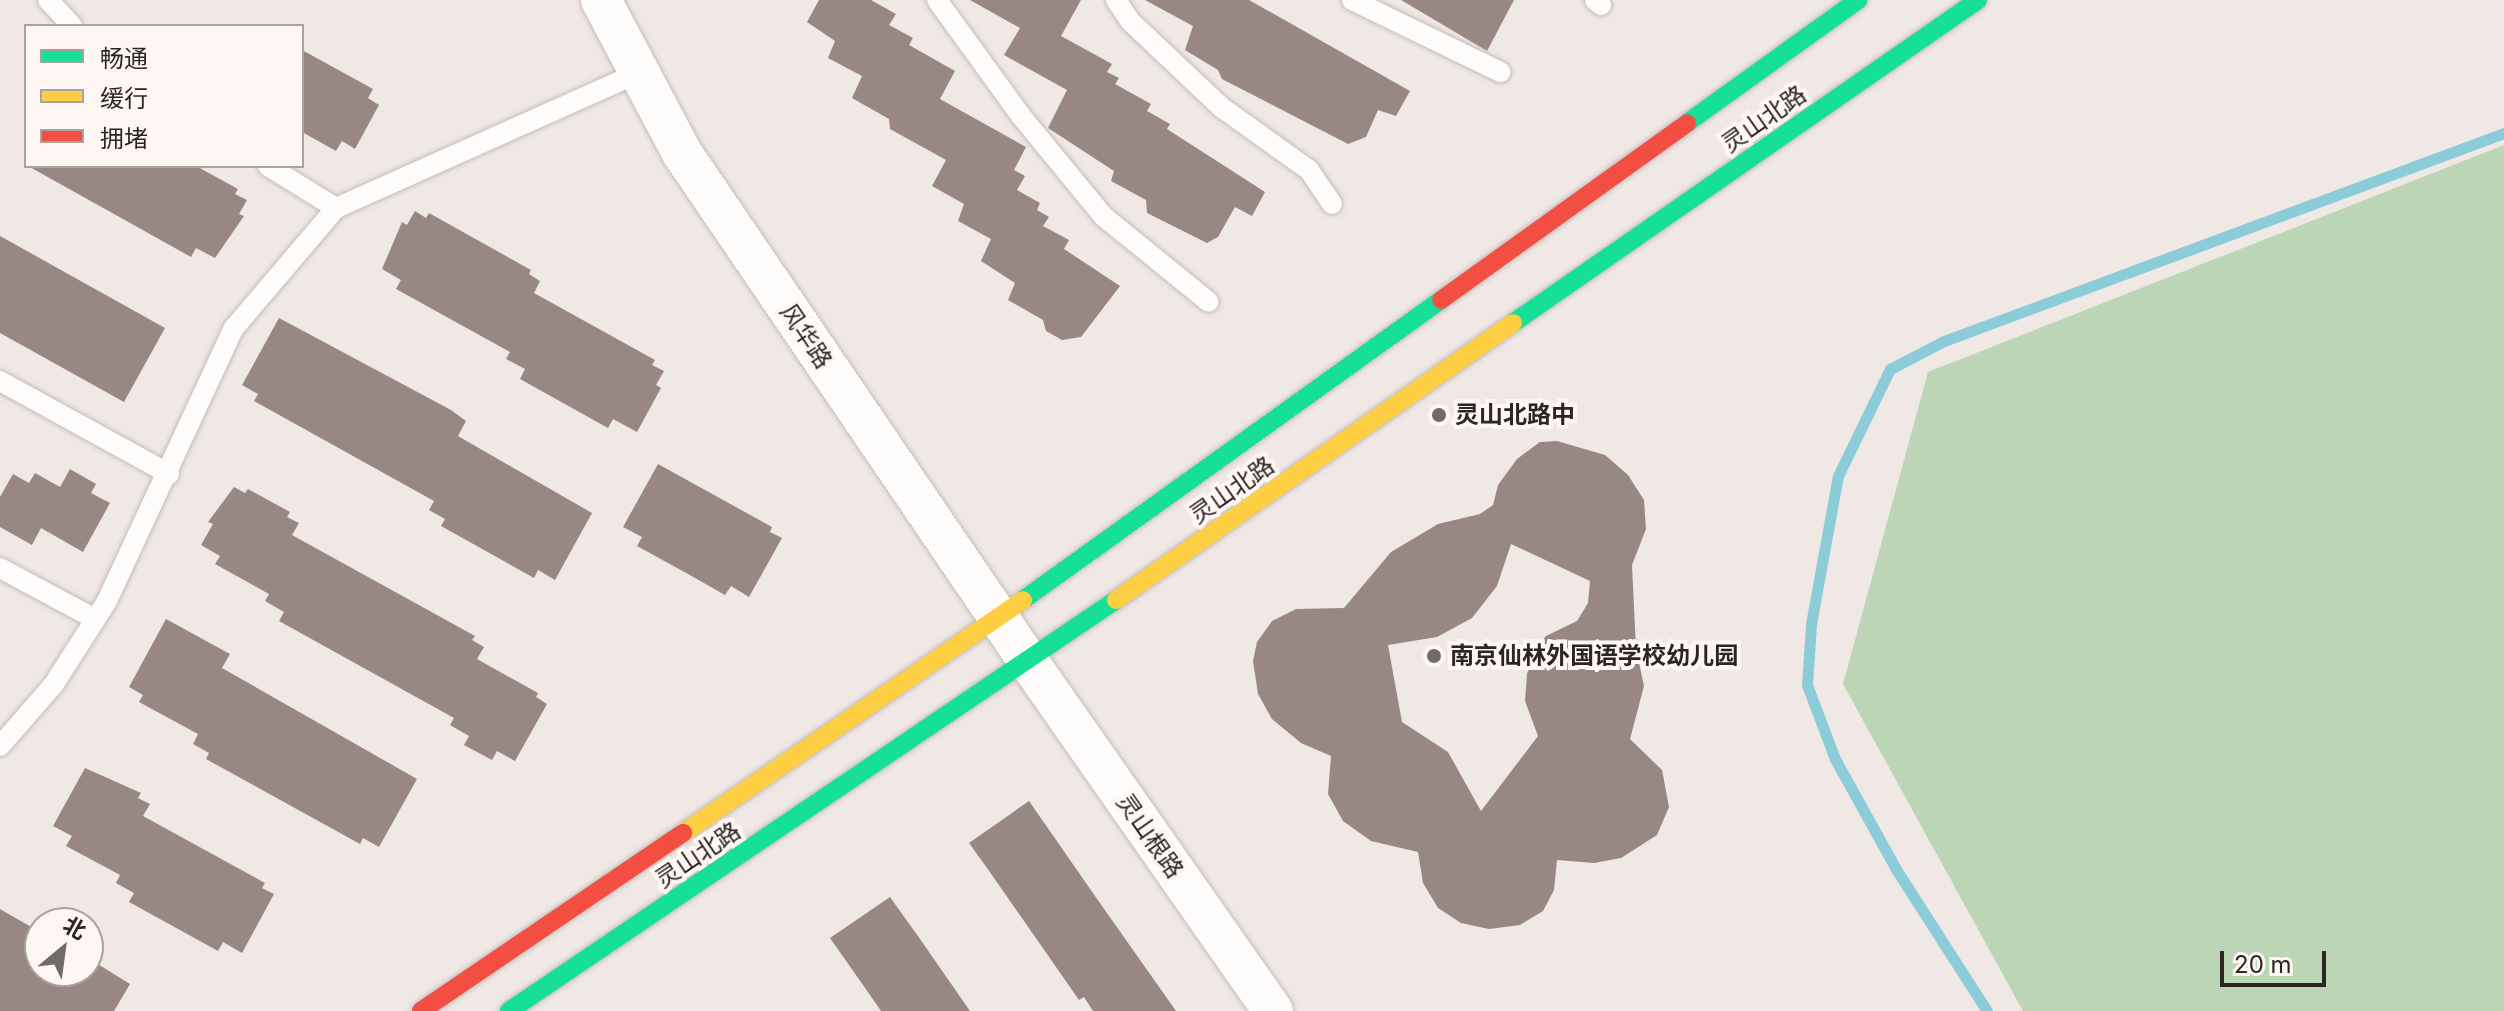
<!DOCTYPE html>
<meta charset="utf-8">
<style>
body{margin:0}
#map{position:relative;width:2504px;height:1011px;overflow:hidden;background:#f0e8e5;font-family:Inter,"Noto Sans SC",sans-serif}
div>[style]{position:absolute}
.forest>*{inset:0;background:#bcd5b5}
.stream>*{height:11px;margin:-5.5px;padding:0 5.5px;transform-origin:5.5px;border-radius:5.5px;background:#8bccd8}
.building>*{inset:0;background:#978883}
.roads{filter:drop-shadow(0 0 2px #c2bcba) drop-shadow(0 0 2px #c2bcba)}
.lane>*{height:20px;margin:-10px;padding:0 10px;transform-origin:10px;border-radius:10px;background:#fdfcfb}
.street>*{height:40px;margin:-20px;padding:0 20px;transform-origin:20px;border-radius:20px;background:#fdfcfb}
.fast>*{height:18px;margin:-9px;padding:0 9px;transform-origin:9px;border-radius:9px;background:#16e098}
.slow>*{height:18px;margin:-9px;padding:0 9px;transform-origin:9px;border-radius:9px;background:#ffcf43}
.jam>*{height:18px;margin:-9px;padding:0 9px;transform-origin:9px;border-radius:9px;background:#f24e42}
.dots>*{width:22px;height:22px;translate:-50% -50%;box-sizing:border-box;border:4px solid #fdf6f2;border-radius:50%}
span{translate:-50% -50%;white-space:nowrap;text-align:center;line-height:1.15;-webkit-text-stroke:8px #fdf6f2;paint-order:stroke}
.street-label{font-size:24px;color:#2b2624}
.poi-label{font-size:24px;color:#2b2624;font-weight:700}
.left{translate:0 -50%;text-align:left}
.legend{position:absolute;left:24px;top:24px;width:280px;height:144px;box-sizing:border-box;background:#fdf6f2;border:2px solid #a9a3a0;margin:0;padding:10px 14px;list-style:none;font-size:24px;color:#2b2624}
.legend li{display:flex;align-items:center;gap:16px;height:40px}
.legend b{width:40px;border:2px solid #a9a3a0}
.north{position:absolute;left:24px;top:907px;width:80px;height:80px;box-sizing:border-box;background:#fdf6f2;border:2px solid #a9a3a0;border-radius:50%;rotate:29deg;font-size:22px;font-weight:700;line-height:32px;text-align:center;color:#2b2624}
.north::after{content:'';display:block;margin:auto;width:28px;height:36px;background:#706a68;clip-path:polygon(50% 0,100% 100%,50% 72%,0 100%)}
.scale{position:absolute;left:2220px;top:951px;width:106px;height:36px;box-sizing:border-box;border:4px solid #2b2624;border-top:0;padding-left:10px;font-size:24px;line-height:28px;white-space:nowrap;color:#2b2624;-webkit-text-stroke:6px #fdf6f2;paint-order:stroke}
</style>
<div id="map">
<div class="forest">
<i style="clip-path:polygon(2504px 145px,2504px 1011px,2023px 1011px,1843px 684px,1928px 372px)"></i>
</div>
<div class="stream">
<i style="left:1987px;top:1011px;width:169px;rotate:-122.7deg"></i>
<i style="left:1896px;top:869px;width:126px;rotate:-119deg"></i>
<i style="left:1835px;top:759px;width:79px;rotate:-110.7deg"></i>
<i style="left:1807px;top:685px;width:61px;rotate:-86.2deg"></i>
<i style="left:1811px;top:624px;width:150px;rotate:-79.7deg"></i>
<i style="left:1838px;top:476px;width:119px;rotate:-64.1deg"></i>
<i style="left:1890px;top:369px;width:61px;rotate:-27.4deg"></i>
<i style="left:1944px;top:341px;width:597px;rotate:-20.38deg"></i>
</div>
<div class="building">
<i style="clip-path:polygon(819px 0,871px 0,896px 14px,889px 25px,913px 38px,909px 45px,955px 71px,940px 99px,1026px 147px,1014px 170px,1025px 176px,1017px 190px,1040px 203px,1037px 210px,1049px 217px,1043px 226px,1069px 240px,1064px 249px,1120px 286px,1081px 337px,1062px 340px,1046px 331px,1043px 320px,1008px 300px,1015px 283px,981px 261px,991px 239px,958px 221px,964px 204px,932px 186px,946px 160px,890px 129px,889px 119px,852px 98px,862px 76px,828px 58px,835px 41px,807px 22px)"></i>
<i style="clip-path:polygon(970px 0,1081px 0,1061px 36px,1112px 64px,1107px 72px,1119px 78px,1115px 84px,1151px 104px,1147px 111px,1170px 124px,1167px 129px,1265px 192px,1252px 216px,1235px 207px,1218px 237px,1207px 243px,1147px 213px,1146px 200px,1111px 181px,1114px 171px,1048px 128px,1067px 90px,1004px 55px,1020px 28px)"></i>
<i style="clip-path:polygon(1145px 0,1249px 0,1410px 91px,1396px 116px,1378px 110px,1366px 137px,1348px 144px,1222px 79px,1218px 70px,1185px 50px,1193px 26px)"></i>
<i style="clip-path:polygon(1401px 0,1514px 0,1487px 51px)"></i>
<i style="clip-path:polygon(302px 50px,373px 89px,368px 98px,379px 105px,355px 149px,342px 141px,336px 151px,302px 132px)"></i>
<i style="clip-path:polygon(28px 166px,196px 166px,238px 189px,235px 194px,247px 200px,239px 214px,244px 216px,215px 258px,196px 248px,191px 257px)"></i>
<i style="clip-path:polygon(415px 211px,426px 218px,429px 213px,531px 270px,529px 274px,540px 281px,534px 293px,655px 360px,652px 365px,664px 371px,656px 385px,661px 388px,637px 432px,613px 419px,608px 428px,520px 379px,525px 369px,506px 359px,510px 352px,396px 289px,401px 280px,382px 269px,402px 222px,407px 225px)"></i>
<i style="clip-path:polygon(0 236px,165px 328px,124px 402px,0 333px)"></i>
<i style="clip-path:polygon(279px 318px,451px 410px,466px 421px,458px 436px,592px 513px,555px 580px,538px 570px,534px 578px,441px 526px,445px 519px,429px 510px,434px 501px,254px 401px,258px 394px,242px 385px)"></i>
<i style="clip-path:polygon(evenodd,1557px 441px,1605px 455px,1628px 475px,1644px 500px,1646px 529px,1632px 565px,1636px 649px,1644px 686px,1630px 739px,1662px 770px,1669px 807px,1657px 835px,1621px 858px,1594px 863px,1557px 860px,1554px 890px,1543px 911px,1520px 925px,1489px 929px,1461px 923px,1438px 908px,1423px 883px,1418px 852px,1371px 841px,1343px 821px,1328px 794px,1331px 756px,1301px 743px,1272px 719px,1258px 694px,1253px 661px,1257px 642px,1272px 621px,1296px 609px,1344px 608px,1391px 552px,1438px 524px,1480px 514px,1493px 505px,1498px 485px,1517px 459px,1540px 442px,1557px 441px,1511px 544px,1590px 581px,1588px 603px,1577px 621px,1546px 636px,1537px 647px,1527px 674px,1525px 701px,1538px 736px,1481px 811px,1448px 752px,1402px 722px,1388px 645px,1437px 637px,1472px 618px,1497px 586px,1511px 544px)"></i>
<i style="clip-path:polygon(658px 464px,772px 527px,770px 532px,782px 538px,749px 597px,731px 586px,725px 595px,688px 574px,637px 546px,642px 537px,623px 527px)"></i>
<i style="clip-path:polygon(70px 469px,96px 484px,91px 493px,110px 503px,83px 552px,41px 528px,32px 545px,0 527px,0 497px,13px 474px,29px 483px,35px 473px,60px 487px)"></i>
<i style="clip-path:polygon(234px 487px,245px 493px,248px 489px,290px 512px,287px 517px,299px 523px,292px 535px,475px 636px,472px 640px,484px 647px,477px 659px,538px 693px,536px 697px,547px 704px,515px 761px,497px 751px,492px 760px,464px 745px,469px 736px,450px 725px,454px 718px,279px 621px,284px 612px,265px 601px,269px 594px,215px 564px,220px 556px,201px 545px,213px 524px,208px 522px)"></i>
<i style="clip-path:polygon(166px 619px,230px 654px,222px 668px,417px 779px,379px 847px,363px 838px,360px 844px,206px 759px,209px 753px,193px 744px,198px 734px,139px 702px,143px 695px,129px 687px)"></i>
<i style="clip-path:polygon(85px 768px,141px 793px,138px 798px,150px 804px,143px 816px,265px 883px,262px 888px,274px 894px,242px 953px,223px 942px,218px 951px,129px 902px,134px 893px,116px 883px,120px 875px,66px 846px,72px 836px,53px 826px)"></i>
<i style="clip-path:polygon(1029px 801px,1095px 896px,1176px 1011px,1093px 1011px,1084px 997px,1079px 1000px,987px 868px,969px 843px)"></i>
<i style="clip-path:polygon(890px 897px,920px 939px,970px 1011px,881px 1011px,863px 985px,830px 938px)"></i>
<i style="clip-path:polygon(0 909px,40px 932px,40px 971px,88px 971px,88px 958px,130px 984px,114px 1011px,0 1011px)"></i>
</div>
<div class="roads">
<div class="lane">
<i style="left:48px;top:0;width:35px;rotate:47deg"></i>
<i style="left:937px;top:0;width:143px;rotate:54.1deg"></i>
<i style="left:1021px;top:116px;width:129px;rotate:50.6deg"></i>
<i style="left:1103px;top:216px;width:136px;rotate:39.1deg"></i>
<i style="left:1116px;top:0;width:25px;rotate:56deg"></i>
<i style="left:1130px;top:21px;width:125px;rotate:43.4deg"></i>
<i style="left:1221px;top:107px;width:108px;rotate:35.6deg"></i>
<i style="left:1309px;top:170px;width:41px;rotate:55.9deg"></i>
<i style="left:1352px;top:0;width:165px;rotate:25.9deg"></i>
<i style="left:1595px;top:0;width:8px;rotate:40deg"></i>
<i style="left:268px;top:166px;width:80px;rotate:31.7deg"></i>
<i style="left:0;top:381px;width:193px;rotate:28.8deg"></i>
<i style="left:0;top:568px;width:108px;rotate:28.2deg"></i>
<i style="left:0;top:746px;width:82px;rotate:-48.9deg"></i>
<i style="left:54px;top:684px;width:98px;rotate:-57.4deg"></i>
<i style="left:107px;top:601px;width:301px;rotate:-65.1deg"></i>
<i style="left:234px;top:328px;width:157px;rotate:-49.6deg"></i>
<i style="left:336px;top:208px;width:331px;rotate:-24.1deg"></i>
</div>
<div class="street">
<i style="left:601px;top:0;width:173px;rotate:62.1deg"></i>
<i style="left:682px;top:153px;width:615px;rotate:55.74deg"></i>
<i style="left:1028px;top:661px;width:427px;rotate:55deg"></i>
</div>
<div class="fast">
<i style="left:1687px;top:123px;width:211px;rotate:-35.7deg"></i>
<i style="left:1513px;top:323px;width:566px;rotate:-34.78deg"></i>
<i style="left:1023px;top:600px;width:515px;rotate:-35.67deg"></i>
<i style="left:509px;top:1011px;width:733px;rotate:-34.1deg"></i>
</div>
<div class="slow">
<i style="left:1116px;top:600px;width:484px;rotate:-34.9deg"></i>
<i style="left:683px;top:833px;width:412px;rotate:-34.4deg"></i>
</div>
<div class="jam">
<i style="left:1441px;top:300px;width:303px;rotate:-35.7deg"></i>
<i style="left:421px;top:1011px;width:317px;rotate:-34.2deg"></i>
</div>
</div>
<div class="dots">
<i style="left:1439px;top:415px;background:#706a68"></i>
<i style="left:1434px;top:656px;background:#706a68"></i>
</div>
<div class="street-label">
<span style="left:1764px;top:119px;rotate:-35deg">灵山北路</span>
<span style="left:806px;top:336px;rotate:56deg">风华路</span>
<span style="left:1232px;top:490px;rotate:-35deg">灵山北路</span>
<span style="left:1150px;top:836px;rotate:55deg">灵山根路</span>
<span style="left:698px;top:855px;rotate:-34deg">灵山北路</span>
</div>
<div class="poi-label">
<span class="left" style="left:1455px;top:415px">灵山北路中</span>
<span class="left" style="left:1450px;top:656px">南京仙林外国语学校幼儿园</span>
</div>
<ul class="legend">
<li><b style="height:10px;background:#16e098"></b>畅通</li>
<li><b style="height:10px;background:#ffcf43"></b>缓行</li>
<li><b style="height:10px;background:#f24e42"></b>拥堵</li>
</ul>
<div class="north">北</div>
<div class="scale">20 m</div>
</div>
